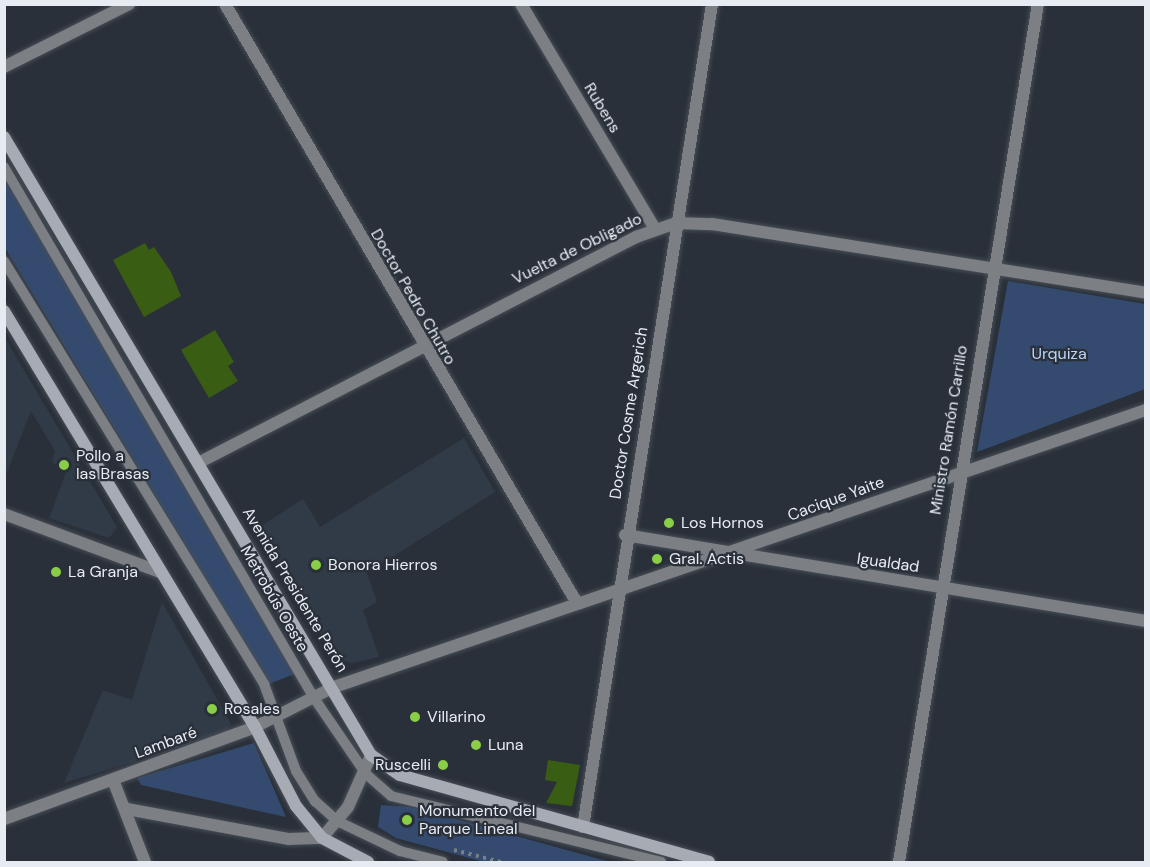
<!DOCTYPE html>
<meta charset="utf-8">
<style>
body{margin:0}
#map{position:relative;width:1150px;height:867px;overflow:hidden;background:#2a3039;font-family:"DM Sans",sans-serif}
div>[style]{position:absolute}
.built>*{inset:0;background:#313b48}
.green>*{inset:0;background:#344b6f}
.building>*{inset:0;background:#3a5d14}
.path>*{height:4px;margin-top:-2px;transform-origin:0;background:repeating-linear-gradient(90deg,#797f87 0 3px,transparent 0 7.5px)}
.roads{filter:drop-shadow(0 0 2px #484e57) drop-shadow(0 0 2px #484e57)}
.service>*{height:10px;margin:-5px;padding:0 5px;transform-origin:5px;border-radius:5px;background:#7c7f84}
.minor>*{height:12px;margin:-6px;padding:0 6px;transform-origin:6px;border-radius:6px;background:#7c7f84}
.tertiary>*{height:12px;margin:-6px;padding:0 6px;transform-origin:6px;border-radius:6px;background:#7c7f84}
.secondary>*{height:12px;margin:-6px;padding:0 6px;transform-origin:6px;border-radius:6px;background:#a7acb4}
.dots>*{width:16px;height:16px;translate:-50% -50%;box-sizing:border-box;border:3px solid #2a3039;border-radius:50%}
span{translate:-50% -50%;white-space:nowrap;text-align:center;line-height:1.15;-webkit-text-stroke:4.5px #2a3039;paint-order:stroke}
.street-label{font-size:16px;color:#e7ebf2}
.park-label{font-size:16px;color:#bcd4f7}
.poi-label{font-size:16px;color:#e7ebf2}
.left{translate:0 -50%;text-align:left}
.right{translate:-100% -50%;text-align:right}
.frame{position:absolute;inset:0;border:6px solid #e7ebf2;pointer-events:none}
</style>
<div id="map">
<div class="built">
<i style="clip-path:polygon(5px 338px,117px 527px,109px 538px,49px 518px,66px 472px,52px 462px,55px 451px,31px 411px,5px 477px)"></i>
<i style="clip-path:polygon(464px 438px,495px 492px,367px 573px,377px 602px,363px 610px,379px 657px,353px 663px,335px 659px,258px 528px,303px 499px,320px 527px)"></i>
<i style="clip-path:polygon(162px 602px,231px 724px,224px 734px,64px 783px,103px 690px,132px 700px)"></i>
</div>
<div class="green">
<i style="clip-path:polygon(4px 171px,297px 673px,269px 684px,5px 248px)"></i>
<i style="clip-path:polygon(1008px 281px,1145px 304px,1145px 389px,977px 452px)"></i>
<i style="clip-path:polygon(254px 743px,286px 817px,141px 785px,137px 778px)"></i>
<i style="clip-path:polygon(381px 805px,412px 807px,610px 862px,484px 862px,396px 838px,378px 827px)"></i>
</div>
<div class="building">
<i style="clip-path:polygon(145px 243px,149px 250px,154px 247px,171px 272px,181px 296px,144px 317px,113px 260px)"></i>
<i style="clip-path:polygon(215px 330px,234px 362px,228px 366px,238px 381px,209px 398px,181px 350px)"></i>
<i style="clip-path:polygon(548px 760px,580px 765px,572px 806px,546px 803px,557px 782px,545px 780px)"></i>
</div>
<div class="path">
<i style="left:454px;top:850px;width:49px;rotate:14.3deg"></i>
</div>
<div class="roads">
<div class="service">
<i style="left:4px;top:167px;width:615px;rotate:59.72deg"></i>
<i style="left:314px;top:698px;width:92px;rotate:55.6deg"></i>
<i style="left:366px;top:774px;width:33px;rotate:41deg"></i>
<i style="left:391px;top:796px;width:278px;rotate:13.7deg"></i>
<i style="left:4px;top:261px;width:497px;rotate:58.4deg"></i>
<i style="left:264px;top:684px;width:93px;rotate:69.8deg"></i>
<i style="left:296px;top:771px;width:36px;rotate:58deg"></i>
<i style="left:315px;top:801px;width:30px;rotate:42deg"></i>
<i style="left:337px;top:821px;width:70px;rotate:25.5deg"></i>
<i style="left:400px;top:851px;width:44px;rotate:14.3deg"></i>
</div>
<div class="minor">
<i style="left:225px;top:4px;width:695px;rotate:59.56deg"></i>
<i style="left:521px;top:4px;width:262px;rotate:59.2deg"></i>
<i style="left:4px;top:67px;width:140px;rotate:-26.7deg"></i>
<i style="left:200px;top:462px;width:491px;rotate:-27.3deg"></i>
<i style="left:636px;top:237px;width:42px;rotate:-19.3deg"></i>
<i style="left:676px;top:223px;width:36px;rotate:2deg"></i>
<i style="left:712px;top:224px;width:439px;rotate:9deg"></i>
<i style="left:4px;top:514px;width:166px;rotate:20.4deg"></i>
<i style="left:625px;top:535px;width:528px;rotate:9.37deg"></i>
<i style="left:334px;top:687px;width:858px;rotate:-18.84deg"></i>
<i style="left:583px;top:827px;width:833px;rotate:-81.09deg"></i>
<i style="left:899px;top:862px;width:869px;rotate:-80.8deg"></i>
</div>
<div class="tertiary">
<i style="left:113px;top:780px;width:88px;rotate:68.7deg"></i>
<i style="left:127px;top:809px;width:165px;rotate:10.5deg"></i>
<i style="left:289px;top:839px;width:33px;rotate:-2deg"></i>
<i style="left:322px;top:838px;width:40px;rotate:-50deg"></i>
<i style="left:348px;top:807px;width:57px;rotate:-66.1deg"></i>
<i style="left:4px;top:819px;width:267px;rotate:-20.1deg"></i>
<i style="left:255px;top:727px;width:89px;rotate:-26.9deg"></i>
</div>
<div class="secondary">
<i style="left:4px;top:137px;width:719px;rotate:59.3deg"></i>
<i style="left:371px;top:755px;width:35px;rotate:35deg"></i>
<i style="left:400px;top:775px;width:321px;rotate:15.7deg"></i>
<i style="left:4px;top:311px;width:486px;rotate:58.9deg"></i>
<i style="left:255px;top:727px;width:89px;rotate:62.6deg"></i>
<i style="left:296px;top:806px;width:41px;rotate:50.9deg"></i>
<i style="left:322px;top:838px;width:52px;rotate:27.6deg"></i>
</div>
</div>
<div class="dots">
<i style="left:64px;top:465px;background:#8ace47"></i>
<i style="left:669px;top:523px;background:#8ace47"></i>
<i style="left:657px;top:559px;background:#8ace47"></i>
<i style="left:316px;top:565px;background:#8ace47"></i>
<i style="left:56px;top:572px;background:#8ace47"></i>
<i style="left:212px;top:709px;background:#8ace47"></i>
<i style="left:415px;top:717px;background:#8ace47"></i>
<i style="left:476px;top:745px;background:#8ace47"></i>
<i style="left:443px;top:765px;background:#8ace47"></i>
<i style="left:407px;top:820px;background:#8ace47"></i>
</div>
<div class="street-label">
<span style="left:602px;top:108px;rotate:59deg">Rubens</span>
<span style="left:577px;top:249px;rotate:-26deg">Vuelta de Obligado</span>
<span style="left:413px;top:297px;rotate:60deg">Doctor Pedro Chutro</span>
<span style="left:629px;top:413px;rotate:-81deg">Doctor Cosme Argerich</span>
<span style="left:949px;top:430px;rotate:-81deg">Ministro Ramón Carrillo</span>
<span style="left:836px;top:499px;rotate:-20deg">Cacique Yaite</span>
<span style="left:888px;top:563px;rotate:8deg">Igualdad</span>
<span style="left:295px;top:590px;rotate:59deg">Avenida Presidente Perón</span>
<span style="left:274px;top:599px;rotate:60deg">Metrobús Oeste</span>
<span style="left:166px;top:743px;rotate:-20deg">Lambaré</span>
</div>
<div class="park-label">
<span style="left:1059px;top:354px">Urquiza</span>
</div>
<div class="poi-label">
<span class="left" style="left:76px;top:465px">Pollo a<br>las Brasas</span>
<span class="left" style="left:681px;top:523px">Los Hornos</span>
<span class="left" style="left:669px;top:559px">Gral. Actis</span>
<span class="left" style="left:328px;top:565px">Bonora Hierros</span>
<span class="left" style="left:68px;top:572px">La Granja</span>
<span class="left" style="left:224px;top:709px">Rosales</span>
<span class="left" style="left:427px;top:717px">Villarino</span>
<span class="left" style="left:488px;top:745px">Luna</span>
<span class="right" style="left:431px;top:765px">Ruscelli</span>
<span class="left" style="left:419px;top:820px">Monumento del<br>Parque Lineal</span>
</div>
<div class="frame"></div>
</div>
